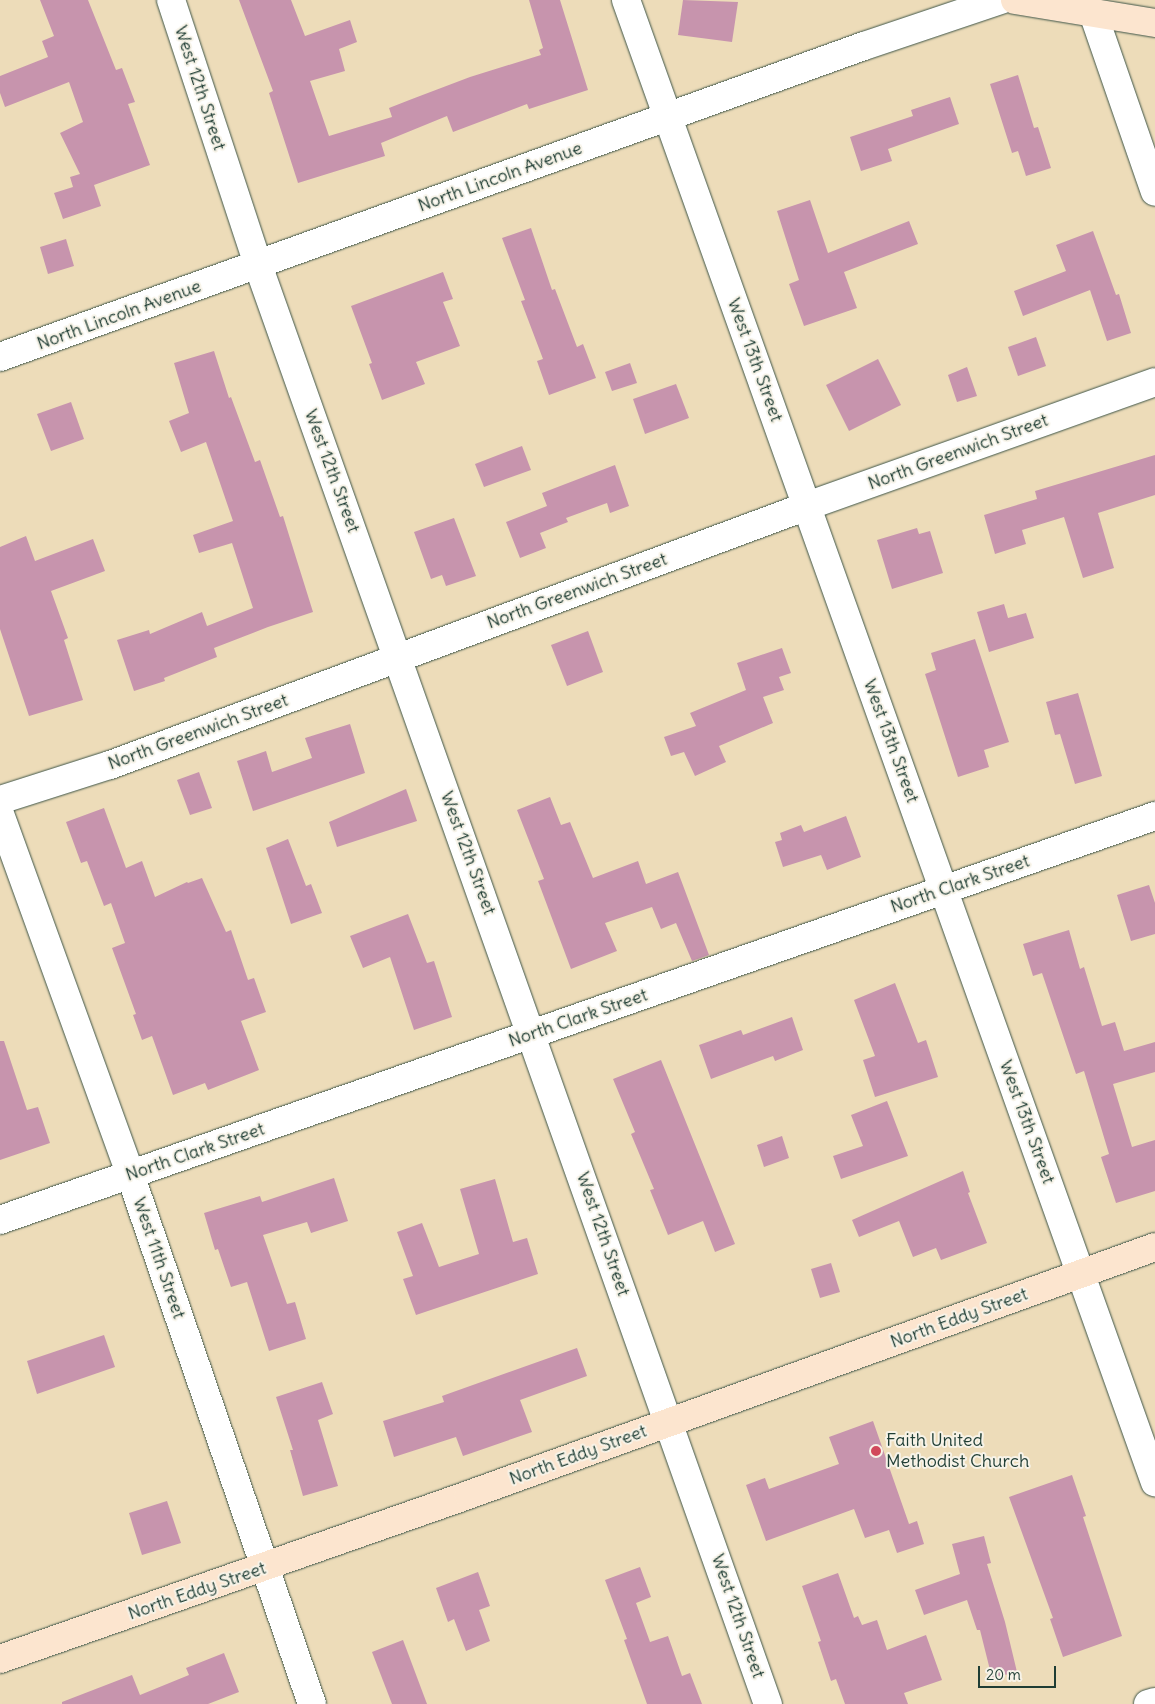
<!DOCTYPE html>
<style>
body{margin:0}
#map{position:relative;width:1155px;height:1704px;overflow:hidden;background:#eddcb9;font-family:Delius,sans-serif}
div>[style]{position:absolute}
.building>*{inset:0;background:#c794ad}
.roads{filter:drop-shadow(0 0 1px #3e5548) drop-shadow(0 0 1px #3e5548)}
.minor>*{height:28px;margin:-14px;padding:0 14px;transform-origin:14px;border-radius:14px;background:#fff}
.secondary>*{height:28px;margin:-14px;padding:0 14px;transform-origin:14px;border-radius:14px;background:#fce5cf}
.dots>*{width:14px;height:14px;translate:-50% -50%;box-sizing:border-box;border:2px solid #f7f3e8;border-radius:50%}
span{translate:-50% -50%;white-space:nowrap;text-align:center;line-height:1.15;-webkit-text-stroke:4px #f7f3e8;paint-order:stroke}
.street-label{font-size:18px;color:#1f3d34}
.poi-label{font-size:18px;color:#1f3d34}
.left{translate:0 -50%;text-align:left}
.scale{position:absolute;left:978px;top:1666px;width:78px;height:22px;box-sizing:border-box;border:2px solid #1f3d34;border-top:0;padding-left:6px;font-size:15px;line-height:18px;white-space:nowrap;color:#1f3d34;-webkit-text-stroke:4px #f7f3e8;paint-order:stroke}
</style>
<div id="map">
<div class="building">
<i style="clip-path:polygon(40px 0,88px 0,116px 70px,122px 68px,135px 102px,128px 104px,150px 165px,94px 185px,101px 206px,63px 219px,54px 193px,73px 187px,70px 177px,80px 174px,60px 133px,83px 122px,69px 82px,5px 107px,0 93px,0 76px,48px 57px,42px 41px,54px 36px)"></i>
<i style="clip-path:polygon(239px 0,291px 0,305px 36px,350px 20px,357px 42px,339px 49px,345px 71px,310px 81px,329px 136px,392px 117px,389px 108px,412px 99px,470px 77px,541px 55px,539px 50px,543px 48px,529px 0,560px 0,588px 90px,529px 109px,527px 104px,453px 132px,447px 116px,381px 143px,385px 156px,298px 183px,269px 93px,273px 91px)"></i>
<i style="clip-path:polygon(683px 0,738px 2px,732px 42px,678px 35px)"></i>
<i style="clip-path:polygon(1018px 75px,1034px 128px,1038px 127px,1051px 168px,1026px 176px,1018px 151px,1012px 153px,990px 84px)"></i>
<i style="clip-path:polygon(950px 97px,959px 124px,888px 149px,892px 161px,861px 171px,850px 137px,913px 116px,911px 110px)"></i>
<i style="clip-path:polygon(810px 200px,828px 253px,909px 221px,918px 244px,844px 272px,857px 308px,804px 326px,789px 284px,799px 280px,777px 211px)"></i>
<i style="clip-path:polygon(531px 228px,552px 290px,555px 289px,577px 347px,583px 344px,596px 378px,549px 395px,537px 361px,543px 359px,521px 301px,525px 300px,502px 238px)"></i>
<i style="clip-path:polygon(1093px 231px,1116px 295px,1119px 294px,1131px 333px,1107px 341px,1090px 290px,1023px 316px,1014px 291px,1066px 271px,1056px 245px)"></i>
<i style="clip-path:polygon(66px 239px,74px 266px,48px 274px,40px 247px)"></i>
<i style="clip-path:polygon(443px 272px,453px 299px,443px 302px,460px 346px,416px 362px,425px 384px,382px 400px,369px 364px,372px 363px,351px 306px)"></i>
<i style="clip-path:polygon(1036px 337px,1046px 366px,1018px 376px,1008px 347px)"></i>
<i style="clip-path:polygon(214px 351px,229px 398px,231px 397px,255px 462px,260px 460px,280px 517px,283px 516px,313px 612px,268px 627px,214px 648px,217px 657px,164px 678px,165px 681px,134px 691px,117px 640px,149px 630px,150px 634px,202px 612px,207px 626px,253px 608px,232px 543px,199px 553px,193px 535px,233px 521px,206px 442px,181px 452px,169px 421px,189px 413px,174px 363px)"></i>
<i style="clip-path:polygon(878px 359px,901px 405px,849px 431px,826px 385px)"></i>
<i style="clip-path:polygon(630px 363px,637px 383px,612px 391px,605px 372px)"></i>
<i style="clip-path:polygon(967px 367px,977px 396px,957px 402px,948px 375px)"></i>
<i style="clip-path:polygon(676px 384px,689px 418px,645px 434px,633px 399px)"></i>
<i style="clip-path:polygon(71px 402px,84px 439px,51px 451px,37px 414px)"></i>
<i style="clip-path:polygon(522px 446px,531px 470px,484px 487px,475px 464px)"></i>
<i style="clip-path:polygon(1155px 455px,1155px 495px,1098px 513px,1114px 568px,1083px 578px,1064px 517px,1022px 530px,1026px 544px,995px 554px,984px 515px,1037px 499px,1035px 491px)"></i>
<i style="clip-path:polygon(615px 465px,629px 506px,610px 513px,607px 503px,566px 518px,568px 522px,540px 533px,546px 548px,520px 558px,506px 522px,547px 506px,542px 493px)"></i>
<i style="clip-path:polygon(454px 518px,476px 576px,446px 586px,442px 575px,431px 579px,414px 532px)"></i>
<i style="clip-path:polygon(917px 528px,919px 534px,930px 531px,943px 573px,892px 589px,877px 540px)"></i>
<i style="clip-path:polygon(26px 536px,35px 561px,93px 539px,105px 571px,51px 591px,68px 638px,64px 640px,83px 700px,29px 716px,0 629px,0 547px)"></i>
<i style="clip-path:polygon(1004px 604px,1008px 618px,1026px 613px,1034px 638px,989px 652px,977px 612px)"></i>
<i style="clip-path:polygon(588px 631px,603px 672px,567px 686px,551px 645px)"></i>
<i style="clip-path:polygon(975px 639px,1009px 742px,984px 750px,989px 767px,958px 777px,925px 674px,936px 670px,931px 653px)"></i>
<i style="clip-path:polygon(782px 648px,791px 673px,779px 677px,784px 690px,763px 697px,773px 723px,719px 746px,726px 762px,695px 776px,684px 752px,671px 756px,664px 737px,696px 726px,690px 713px,746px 690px,737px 663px)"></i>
<i style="clip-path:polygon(1078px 693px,1102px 776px,1075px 784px,1060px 734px,1055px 735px,1046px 702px)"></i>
<i style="clip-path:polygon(350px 724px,365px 773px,253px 811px,237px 761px,266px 751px,272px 772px,312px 758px,305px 738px)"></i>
<i style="clip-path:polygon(199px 772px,212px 808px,190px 815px,177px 780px)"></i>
<i style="clip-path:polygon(406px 789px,417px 821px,337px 847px,329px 822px)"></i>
<i style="clip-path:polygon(550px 797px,561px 825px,570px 822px,593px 878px,638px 861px,646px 884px,678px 872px,709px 955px,692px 961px,676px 923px,661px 929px,652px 907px,605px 923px,617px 951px,571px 969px,538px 881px,544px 879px,517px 810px)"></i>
<i style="clip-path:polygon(104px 808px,126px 868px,142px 861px,155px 897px,187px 882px,188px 883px,202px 878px,226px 932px,231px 930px,248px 980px,254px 978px,266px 1012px,241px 1021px,259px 1070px,208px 1090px,205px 1083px,173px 1095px,152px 1036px,142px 1040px,133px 1015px,136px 1014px,112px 948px,125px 943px,111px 903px,104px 906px,87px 861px,81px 863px,66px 822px)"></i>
<i style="clip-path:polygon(846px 816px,861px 857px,827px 870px,821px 855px,783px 867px,775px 842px,782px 840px,780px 833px,801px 825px,804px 832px)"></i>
<i style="clip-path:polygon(288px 839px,306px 886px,311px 884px,322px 913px,291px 924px,266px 848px)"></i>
<i style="clip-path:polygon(1149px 885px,1155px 903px,1155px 934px,1131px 941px,1117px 895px)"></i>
<i style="clip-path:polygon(408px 914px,427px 963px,434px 961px,452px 1017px,414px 1030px,390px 957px,363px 968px,350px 936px)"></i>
<i style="clip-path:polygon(1069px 930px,1080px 969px,1084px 967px,1102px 1026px,1115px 1022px,1124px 1051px,1155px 1042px,1155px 1072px,1113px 1084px,1132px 1147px,1155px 1140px,1155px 1191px,1116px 1203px,1101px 1157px,1109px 1154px,1084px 1071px,1076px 1074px,1042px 973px,1033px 976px,1023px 944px)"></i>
<i style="clip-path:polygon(895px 983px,918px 1043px,926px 1040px,938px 1077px,875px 1097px,863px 1060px,875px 1056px,854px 1000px)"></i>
<i style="clip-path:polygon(792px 1017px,803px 1050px,775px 1061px,773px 1056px,711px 1079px,699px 1045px,741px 1030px,743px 1035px)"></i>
<i style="clip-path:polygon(0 1041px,4px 1041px,27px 1110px,38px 1107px,50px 1143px,0 1160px)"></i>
<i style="clip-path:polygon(661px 1060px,735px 1244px,715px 1252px,703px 1221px,668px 1235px,650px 1190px,654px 1189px,631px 1134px,635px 1132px,613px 1079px)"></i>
<i style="clip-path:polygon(887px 1101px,908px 1156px,841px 1179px,833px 1156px,863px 1146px,851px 1115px)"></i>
<i style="clip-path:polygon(782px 1136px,789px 1158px,764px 1167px,757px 1145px)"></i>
<i style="clip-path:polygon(963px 1171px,970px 1192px,968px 1193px,987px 1243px,941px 1260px,936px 1248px,913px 1257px,899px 1221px,859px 1237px,852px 1220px)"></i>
<i style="clip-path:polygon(334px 1178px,348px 1221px,311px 1233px,307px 1222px,263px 1235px,287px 1304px,295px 1302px,306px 1339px,269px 1351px,247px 1282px,231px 1287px,218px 1249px,215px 1250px,204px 1213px,260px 1196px,262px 1202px)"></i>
<i style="clip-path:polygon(495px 1179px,513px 1242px,527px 1238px,538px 1274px,416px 1315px,403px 1279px,413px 1276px,397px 1232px,422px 1223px,439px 1267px,479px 1254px,460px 1189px)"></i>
<i style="clip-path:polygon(831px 1263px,840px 1292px,820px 1298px,811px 1269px)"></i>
<i style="clip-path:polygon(104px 1335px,115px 1367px,37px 1394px,27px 1361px)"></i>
<i style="clip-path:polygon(577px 1348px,587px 1376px,520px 1400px,532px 1432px,463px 1456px,456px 1437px,394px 1457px,383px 1421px,444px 1402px,442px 1396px)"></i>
<i style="clip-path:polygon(322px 1382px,333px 1414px,318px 1420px,338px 1486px,303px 1496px,290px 1450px,293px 1450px,276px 1397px)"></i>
<i style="clip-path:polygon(873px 1421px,909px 1524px,917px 1521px,924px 1544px,897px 1553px,889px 1530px,865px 1538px,854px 1509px,766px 1541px,746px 1485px,765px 1478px,769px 1489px,839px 1464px,829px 1437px)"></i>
<i style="clip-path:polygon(1072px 1475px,1086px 1516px,1083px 1517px,1122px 1636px,1063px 1657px,1050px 1619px,1053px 1618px,1009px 1497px)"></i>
<i style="clip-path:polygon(167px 1501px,181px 1543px,142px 1555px,129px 1513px)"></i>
<i style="clip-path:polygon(984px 1536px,991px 1563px,987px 1564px,1005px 1622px,1017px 1672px,992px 1678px,980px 1630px,977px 1630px,967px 1600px,924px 1615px,915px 1590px,960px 1574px,952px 1544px)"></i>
<i style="clip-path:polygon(640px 1567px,651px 1597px,636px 1603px,650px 1642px,668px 1636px,682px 1676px,690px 1673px,702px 1704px,647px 1704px,624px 1640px,627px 1639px,605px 1580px)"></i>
<i style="clip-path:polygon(478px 1572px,490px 1606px,479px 1610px,490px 1641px,466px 1651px,454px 1619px,448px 1622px,436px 1588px)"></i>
<i style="clip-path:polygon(838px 1573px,854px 1618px,858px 1616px,862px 1625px,877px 1620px,887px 1650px,926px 1635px,942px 1680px,904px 1693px,908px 1704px,845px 1704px,836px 1679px,831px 1681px,818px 1642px,821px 1641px,802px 1586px)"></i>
<i style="clip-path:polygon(403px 1640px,427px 1704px,392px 1704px,372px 1652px)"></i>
<i style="clip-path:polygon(224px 1653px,239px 1692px,208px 1704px,62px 1704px,62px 1702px,132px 1675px,140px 1695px,189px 1675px,186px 1668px)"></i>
</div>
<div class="roads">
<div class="minor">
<i style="left:171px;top:0;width:279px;rotate:71.8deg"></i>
<i style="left:258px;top:265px;width:1527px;rotate:70.49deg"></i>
<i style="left:626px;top:0;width:1574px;rotate:70.36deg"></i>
<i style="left:1093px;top:13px;width:189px;rotate:70.9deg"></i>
<i style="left:0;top:357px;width:918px;rotate:-19.8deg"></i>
<i style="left:864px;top:46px;width:145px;rotate:-18.6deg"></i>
<i style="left:0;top:800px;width:115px;rotate:-17.7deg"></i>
<i style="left:110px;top:765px;width:744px;rotate:-20.38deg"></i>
<i style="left:807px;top:506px;width:369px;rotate:-19.6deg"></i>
<i style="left:0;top:814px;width:383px;rotate:70.1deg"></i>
<i style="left:130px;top:1174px;width:560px;rotate:71.05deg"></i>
<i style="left:0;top:1220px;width:1224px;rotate:-19.28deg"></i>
<i style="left:1148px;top:1704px;width:7px;rotate:-16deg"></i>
</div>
<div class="secondary">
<i style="left:1015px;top:0;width:142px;rotate:9.3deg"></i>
<i style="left:0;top:1659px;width:496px;rotate:-19.3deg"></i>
<i style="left:468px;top:1495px;width:730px;rotate:-19.85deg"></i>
</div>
</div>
<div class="dots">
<i style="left:876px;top:1451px;background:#d1495b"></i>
</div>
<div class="street-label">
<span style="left:200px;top:88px;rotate:72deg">West 12th Street</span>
<span style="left:500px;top:177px;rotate:-20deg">North Lincoln Avenue</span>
<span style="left:119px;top:315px;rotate:-20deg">North Lincoln Avenue</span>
<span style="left:755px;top:360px;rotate:70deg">West 13th Street</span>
<span style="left:958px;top:452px;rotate:-20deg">North Greenwich Street</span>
<span style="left:332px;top:471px;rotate:70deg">West 12th Street</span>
<span style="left:577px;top:591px;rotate:-20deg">North Greenwich Street</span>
<span style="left:198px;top:732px;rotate:-20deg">North Greenwich Street</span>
<span style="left:891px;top:741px;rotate:70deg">West 13th Street</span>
<span style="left:468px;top:853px;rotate:70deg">West 12th Street</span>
<span style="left:960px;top:884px;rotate:-19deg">North Clark Street</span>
<span style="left:578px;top:1018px;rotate:-19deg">North Clark Street</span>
<span style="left:1027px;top:1122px;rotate:70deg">West 13th Street</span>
<span style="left:195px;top:1152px;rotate:-19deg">North Clark Street</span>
<span style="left:603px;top:1234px;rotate:71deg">West 12th Street</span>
<span style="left:159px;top:1258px;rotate:71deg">West 11th Street</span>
<span style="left:959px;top:1318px;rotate:-20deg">North Eddy Street</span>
<span style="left:578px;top:1455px;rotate:-20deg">North Eddy Street</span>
<span style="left:197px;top:1591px;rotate:-19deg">North Eddy Street</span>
<span style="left:738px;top:1616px;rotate:71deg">West 12th Street</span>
</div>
<div class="poi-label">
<span class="left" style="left:886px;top:1451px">Faith United<br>Methodist Church</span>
</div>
<div class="scale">20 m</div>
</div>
